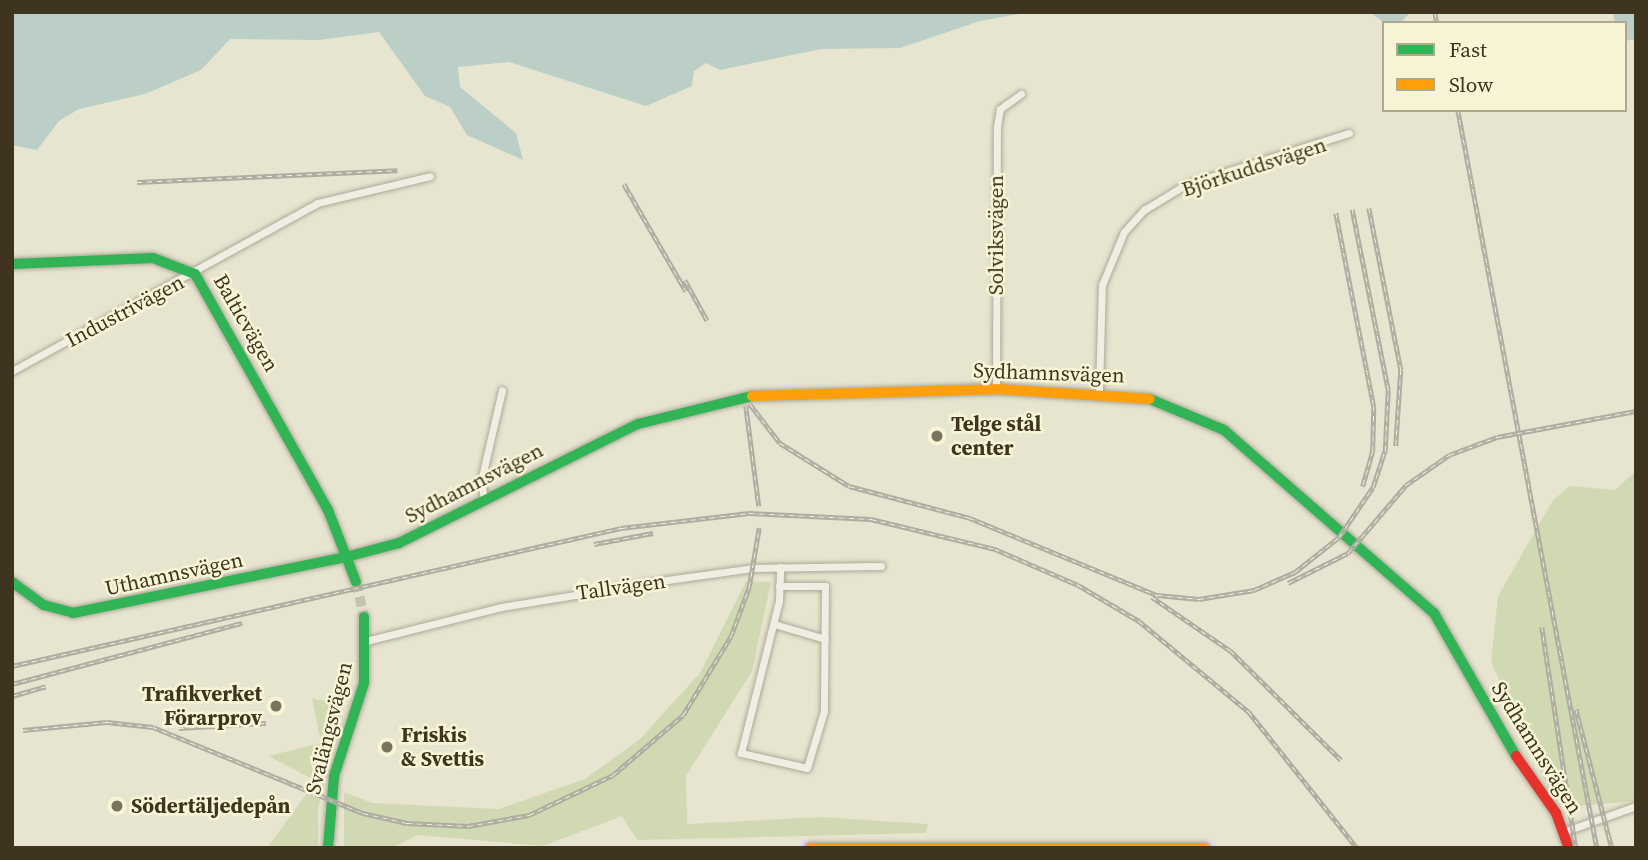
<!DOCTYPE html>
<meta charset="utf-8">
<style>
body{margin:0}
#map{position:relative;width:1648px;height:860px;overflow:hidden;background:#e7e5d0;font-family:"Source Serif 4",serif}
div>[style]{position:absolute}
.green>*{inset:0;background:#d1d9b2}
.water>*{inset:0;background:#bbcfc6}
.secondary-tunnel>*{height:10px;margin-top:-5px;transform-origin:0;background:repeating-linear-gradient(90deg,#c5c2ad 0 10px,transparent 0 15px)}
.roads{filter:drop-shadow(0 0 2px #ada998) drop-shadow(0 0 2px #ada998)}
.street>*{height:7px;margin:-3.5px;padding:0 3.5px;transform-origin:3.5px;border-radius:3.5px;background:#f0eee2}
.fast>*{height:10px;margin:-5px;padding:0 5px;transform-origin:5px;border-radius:5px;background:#30b455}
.slow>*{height:10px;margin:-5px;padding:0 5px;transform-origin:5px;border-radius:5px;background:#ff9f0a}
.jam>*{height:10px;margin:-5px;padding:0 5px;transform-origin:5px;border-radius:5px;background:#e5322d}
.rail>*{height:4.5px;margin-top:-2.25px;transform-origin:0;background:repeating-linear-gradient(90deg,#f8f5d7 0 5px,#afada2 0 10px);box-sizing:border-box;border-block:2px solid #afada2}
.dots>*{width:19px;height:19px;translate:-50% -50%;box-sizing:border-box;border:4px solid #f8f5d7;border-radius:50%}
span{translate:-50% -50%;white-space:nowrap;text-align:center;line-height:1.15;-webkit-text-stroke:5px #f8f5d7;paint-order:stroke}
.street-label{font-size:21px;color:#3e341f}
.poi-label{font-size:21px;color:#3e341f;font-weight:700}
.left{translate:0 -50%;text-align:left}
.right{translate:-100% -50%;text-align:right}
.frame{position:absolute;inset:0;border:14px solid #3e341f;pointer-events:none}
.legend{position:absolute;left:1382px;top:21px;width:245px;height:91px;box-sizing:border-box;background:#f8f5d7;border:2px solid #aea88d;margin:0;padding:9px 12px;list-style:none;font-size:21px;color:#3e341f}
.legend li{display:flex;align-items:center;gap:14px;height:35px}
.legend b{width:35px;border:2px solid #aea88d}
</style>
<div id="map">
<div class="green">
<i style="clip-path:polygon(1636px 471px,1636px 801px,1564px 807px,1545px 781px,1491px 662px,1498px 596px,1553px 500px,1570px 486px,1615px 490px)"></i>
<i style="clip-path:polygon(746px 581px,771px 582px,752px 671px,686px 776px,687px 824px,822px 817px,928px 824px,926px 833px,637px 840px,622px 816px,543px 846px,418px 835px,391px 848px,344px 848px,344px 792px,372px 803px,499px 809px,585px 779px,640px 739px,700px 673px)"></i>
<i style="clip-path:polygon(312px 698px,343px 706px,318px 809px,318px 848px,267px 848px,316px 781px,268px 756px,321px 743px)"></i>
</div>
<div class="water">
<i style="clip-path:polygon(12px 12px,1031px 12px,980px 21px,900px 48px,821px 49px,720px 70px,706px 63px,694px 71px,692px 86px,646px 106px,509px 62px,458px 67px,460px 87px,516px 133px,523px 160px,467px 135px,450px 107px,425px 96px,379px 32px,319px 40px,230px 39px,201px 70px,145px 94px,79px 109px,59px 121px,37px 150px,12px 145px)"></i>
<i style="clip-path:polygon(1369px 12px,1411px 12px,1400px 23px,1385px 23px)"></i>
<i style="clip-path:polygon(1595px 12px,1636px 12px,1636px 39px,1625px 41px,1625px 23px,1615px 23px,1613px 13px)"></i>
</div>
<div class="secondary-tunnel">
<i style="left:356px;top:582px;width:36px;rotate:77deg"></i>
</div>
<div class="roads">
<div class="street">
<i style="left:12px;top:371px;width:348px;rotate:-28.8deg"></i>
<i style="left:317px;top:203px;width:116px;rotate:-13.4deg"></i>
<i style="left:996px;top:389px;width:262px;rotate:-89.8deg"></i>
<i style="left:997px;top:127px;width:18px;rotate:-81deg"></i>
<i style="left:1000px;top:109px;width:26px;rotate:-36deg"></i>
<i style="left:1099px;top:390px;width:105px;rotate:-88.4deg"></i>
<i style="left:1102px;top:285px;width:57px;rotate:-67.5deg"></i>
<i style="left:1124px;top:232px;width:30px;rotate:-48deg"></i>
<i style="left:1144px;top:210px;width:48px;rotate:-31.4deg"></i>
<i style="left:1185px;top:185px;width:172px;rotate:-17.6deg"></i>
<i style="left:484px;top:499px;width:18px;rotate:-99deg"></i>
<i style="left:481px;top:481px;width:93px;rotate:-77deg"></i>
<i style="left:779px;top:586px;width:46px"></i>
<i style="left:825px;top:586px;width:125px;rotate:90.5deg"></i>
<i style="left:824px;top:711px;width:59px;rotate:106.6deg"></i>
<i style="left:807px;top:768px;width:68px;rotate:-167.2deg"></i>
<i style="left:741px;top:753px;width:157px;rotate:-76deg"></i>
<i style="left:779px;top:601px;width:34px;rotate:-88deg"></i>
<i style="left:774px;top:624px;width:53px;rotate:16.4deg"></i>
<i style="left:366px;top:641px;width:139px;rotate:-14.1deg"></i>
<i style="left:501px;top:607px;width:168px;rotate:-9.2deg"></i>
<i style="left:667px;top:580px;width:88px;rotate:-7.9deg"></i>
<i style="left:754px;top:568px;width:127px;rotate:-0.9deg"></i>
<i style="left:1566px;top:831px;width:74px;rotate:-19.7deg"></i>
</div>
<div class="fast">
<i style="left:12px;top:264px;width:141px;rotate:-2.4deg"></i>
<i style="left:153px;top:258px;width:45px;rotate:20.9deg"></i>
<i style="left:195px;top:274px;width:271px;rotate:60.6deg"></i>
<i style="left:328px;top:510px;width:77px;rotate:68.7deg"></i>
<i style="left:1150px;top:399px;width:80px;rotate:22.7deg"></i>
<i style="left:1224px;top:430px;width:279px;rotate:41.1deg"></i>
<i style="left:1434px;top:613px;width:165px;rotate:60.2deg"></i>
<i style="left:12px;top:582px;width:39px;rotate:36deg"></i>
<i style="left:44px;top:605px;width:30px;rotate:15deg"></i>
<i style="left:73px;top:613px;width:283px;rotate:-11.6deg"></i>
<i style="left:350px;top:556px;width:51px;rotate:-14.9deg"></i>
<i style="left:399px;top:543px;width:267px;rotate:-26.5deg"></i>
<i style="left:638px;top:424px;width:117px;rotate:-13.8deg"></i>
<i style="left:328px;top:848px;width:72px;rotate:-85.2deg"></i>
<i style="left:334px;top:776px;width:98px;rotate:-72.1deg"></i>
<i style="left:364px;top:683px;width:66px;rotate:-90deg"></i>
</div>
<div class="slow">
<i style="left:752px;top:396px;width:244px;rotate:-1.6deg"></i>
<i style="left:996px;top:389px;width:154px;rotate:3.7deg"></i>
<i style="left:810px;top:848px;width:395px"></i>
</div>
<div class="jam">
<i style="left:1516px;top:756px;width:70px;rotate:54.9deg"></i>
<i style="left:1556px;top:813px;width:37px;rotate:70deg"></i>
</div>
</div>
<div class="rail">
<i style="left:1435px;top:12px;width:11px;rotate:80deg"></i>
<i style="left:1458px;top:110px;width:751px;rotate:79.33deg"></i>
<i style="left:137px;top:182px;width:261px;rotate:-2.6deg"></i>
<i style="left:624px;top:184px;width:124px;rotate:59.9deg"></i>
<i style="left:1369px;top:208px;width:165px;rotate:78.8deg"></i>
<i style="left:1401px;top:370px;width:76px;rotate:93.8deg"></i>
<i style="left:1336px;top:213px;width:197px;rotate:78.9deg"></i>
<i style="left:1374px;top:406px;width:45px;rotate:91.3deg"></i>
<i style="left:1373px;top:451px;width:37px;rotate:106deg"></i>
<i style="left:685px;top:280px;width:46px;rotate:61.2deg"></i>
<i style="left:750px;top:404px;width:49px;rotate:52.4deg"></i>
<i style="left:780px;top:443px;width:81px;rotate:31.9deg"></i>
<i style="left:849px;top:486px;width:125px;rotate:14.8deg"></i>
<i style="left:970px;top:518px;width:202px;rotate:22.4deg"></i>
<i style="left:1157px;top:595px;width:42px;rotate:5.4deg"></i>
<i style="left:1199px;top:599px;width:56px;rotate:-9.3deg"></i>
<i style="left:1254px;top:590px;width:45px;rotate:-23.7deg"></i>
<i style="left:1295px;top:572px;width:56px;rotate:-38.5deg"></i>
<i style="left:1339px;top:537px;width:60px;rotate:-55.8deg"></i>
<i style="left:1373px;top:487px;width:38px;rotate:-72deg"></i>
<i style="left:1385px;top:451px;width:61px;rotate:-87.2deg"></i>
<i style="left:1388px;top:390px;width:184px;rotate:-101.3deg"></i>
<i style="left:746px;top:406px;width:101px;rotate:82.6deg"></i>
<i style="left:594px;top:544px;width:60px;rotate:-10.6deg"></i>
<i style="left:1288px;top:583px;width:67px;rotate:-26.6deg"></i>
<i style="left:1348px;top:553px;width:89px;rotate:-49.5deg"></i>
<i style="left:1406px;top:485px;width:52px;rotate:-34.9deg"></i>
<i style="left:1449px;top:455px;width:51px;rotate:-20.6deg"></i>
<i style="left:1497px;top:437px;width:141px;rotate:-10.6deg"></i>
<i style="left:1152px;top:597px;width:96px;rotate:34.4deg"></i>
<i style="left:1231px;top:651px;width:155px;rotate:44.7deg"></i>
<i style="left:1542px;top:627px;width:224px;rotate:81.3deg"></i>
<i style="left:12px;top:666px;width:624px;rotate:-12.77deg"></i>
<i style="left:621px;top:528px;width:129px;rotate:-6.7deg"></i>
<i style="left:749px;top:513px;width:122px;rotate:2.8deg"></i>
<i style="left:871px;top:519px;width:128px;rotate:13.6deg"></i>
<i style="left:995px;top:549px;width:90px;rotate:23.4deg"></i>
<i style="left:1078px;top:585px;width:71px;rotate:30.5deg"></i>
<i style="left:1139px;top:621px;width:143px;rotate:39.6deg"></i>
<i style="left:1249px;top:712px;width:174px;rotate:51.5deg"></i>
<i style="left:12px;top:684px;width:238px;rotate:-14.9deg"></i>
<i style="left:12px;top:696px;width:35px;rotate:-16deg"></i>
<i style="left:1576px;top:709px;width:144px;rotate:75.5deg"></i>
<i style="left:179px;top:728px;width:87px;rotate:-3.3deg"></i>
<i style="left:23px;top:730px;width:84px;rotate:-5.4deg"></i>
<i style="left:107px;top:722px;width:46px;rotate:6.2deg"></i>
<i style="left:153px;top:727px;width:227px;rotate:22.3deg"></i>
<i style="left:363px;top:813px;width:45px;rotate:12.8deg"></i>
<i style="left:407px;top:823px;width:61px;rotate:2.8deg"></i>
<i style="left:468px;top:826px;width:62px;rotate:-10.2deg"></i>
<i style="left:529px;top:815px;width:93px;rotate:-25.5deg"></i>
<i style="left:613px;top:775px;width:92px;rotate:-40.6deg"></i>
<i style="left:683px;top:715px;width:92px;rotate:-58.7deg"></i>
<i style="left:731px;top:636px;width:52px;rotate:-69.8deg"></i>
<i style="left:749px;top:587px;width:60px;rotate:-80.4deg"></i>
</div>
<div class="dots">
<i style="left:937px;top:436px;background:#79725d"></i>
<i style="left:276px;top:706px;background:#79725d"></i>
<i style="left:387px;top:747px;background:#79725d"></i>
<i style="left:117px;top:806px;background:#79725d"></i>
</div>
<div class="street-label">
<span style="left:1254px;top:167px;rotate:-18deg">Björkuddsvägen</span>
<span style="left:996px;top:235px;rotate:-90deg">Solviksvägen</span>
<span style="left:125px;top:311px;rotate:-28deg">Industrivägen</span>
<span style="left:246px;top:323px;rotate:60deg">Balticvägen</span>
<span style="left:1049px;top:373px;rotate:2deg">Sydhamnsvägen</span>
<span style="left:474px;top:483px;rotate:-27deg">Sydhamnsvägen</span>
<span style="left:174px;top:574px;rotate:-12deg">Uthamnsvägen</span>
<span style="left:621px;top:587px;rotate:-8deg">Tallvägen</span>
<span style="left:329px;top:728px;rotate:-76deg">Svalängsvägen</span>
<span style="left:1537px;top:748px;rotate:58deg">Sydhamnsvägen</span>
</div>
<div class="poi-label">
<span class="left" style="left:951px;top:436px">Telge stål<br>center</span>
<span class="right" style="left:262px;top:706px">Trafikverket<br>Förarprov</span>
<span class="left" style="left:401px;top:747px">Friskis<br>&amp; Svettis</span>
<span class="left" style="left:131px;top:806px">Södertäljedepån</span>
</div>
<div class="frame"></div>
<ul class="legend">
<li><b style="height:9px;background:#30b455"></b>Fast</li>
<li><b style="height:9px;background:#ff9f0a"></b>Slow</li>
</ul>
</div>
